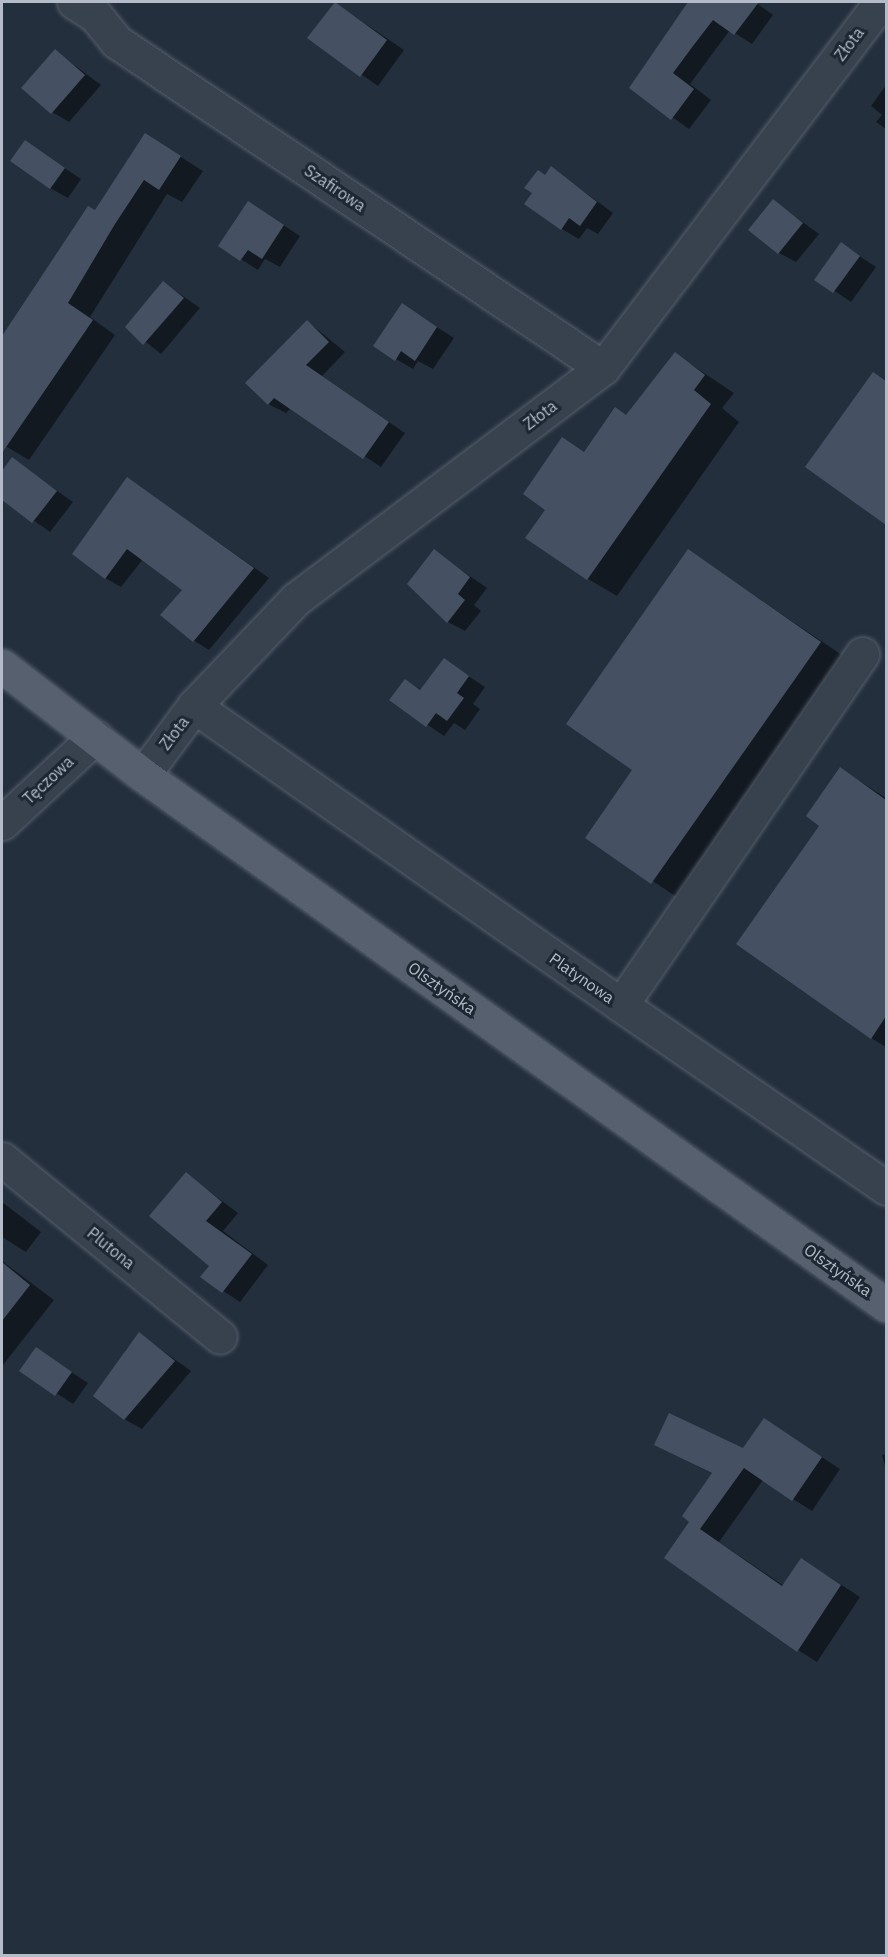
<!DOCTYPE html>
<meta charset="utf-8">
<style>
body{margin:0}
#map{position:relative;width:888px;height:1957px;overflow:hidden;background:#242f3e;font-family:"IBM Plex Sans",sans-serif}
div>[style]{position:absolute}
.shadow>*{inset:0;background:#0007}
.building>*{inset:0;background:#455162}
.roads{filter:drop-shadow(0 0 2px #565f6c) drop-shadow(0 0 2px #565f6c)}
.minor>*{height:33px;margin:-16.5px;padding:0 16.5px;transform-origin:16.5px;border-radius:16.5px;background:#38414e}
.major>*{height:33px;margin:-16.5px;padding:0 16.5px;transform-origin:16.5px;border-radius:16.5px;background:#56606e}
span{translate:-50% -50%;white-space:nowrap;text-align:center;line-height:1.15;-webkit-text-stroke:6px #1d2633;paint-order:stroke}
.street-label{font-size:16px;color:#b4bcc9}
.frame{position:absolute;inset:0;border:3px solid #b4bcc9;pointer-events:none}
</style>
<div id="map">
<div class="shadow">
<i style="clip-path:polygon(694px 2px,755px 2px,773px 15px,752px 44px,730px 30px,690px 84px,711px 100px,689px 129px,631px 88px)"></i>
<i style="clip-path:polygon(335px 3px,404px 50px,378px 86px,309px 38px)"></i>
<i style="clip-path:polygon(55px 51px,101px 85px,69px 122px,52px 112px)"></i>
<i style="clip-path:polygon(886px 85px,886px 129px,876px 122px,882px 115px,871px 106px)"></i>
<i style="clip-path:polygon(146px 135px,203px 171px,182px 202px,167px 194px,90px 317px,115px 335px,29px 460px,2px 444px,2px 337px,88px 208px,95px 212px)"></i>
<i style="clip-path:polygon(26px 142px,81px 179px,68px 198px,50px 188px)"></i>
<i style="clip-path:polygon(552px 168px,613px 213px,598px 234px,587px 228px,579px 239px,562px 229px,546px 176px)"></i>
<i style="clip-path:polygon(774px 201px,819px 234px,796px 262px,779px 253px)"></i>
<i style="clip-path:polygon(265px 213px,300px 236px,280px 267px,265px 259px,258px 270px,220px 246px)"></i>
<i style="clip-path:polygon(841px 244px,876px 267px,851px 302px,817px 279px)"></i>
<i style="clip-path:polygon(164px 283px,200px 308px,161px 354px,127px 327px)"></i>
<i style="clip-path:polygon(402px 305px,454px 338px,433px 369px,418px 361px,413px 369px,396px 359px)"></i>
<i style="clip-path:polygon(307px 321px,345px 352px,322px 376px,405px 433px,381px 467px,291px 408px,286px 413px,268px 404px)"></i>
<i style="clip-path:polygon(675px 354px,734px 393px,722px 408px,739px 422px,617px 596px,588px 579px,586px 453px,627px 416px)"></i>
<i style="clip-path:polygon(873px 374px,886px 381px,886px 523px,807px 467px)"></i>
<i style="clip-path:polygon(12px 459px,73px 502px,50px 532px,2px 498px,9px 488px,2px 482px,2px 473px)"></i>
<i style="clip-path:polygon(128px 479px,269px 578px,209px 650px,193px 640px,184px 589px,143px 559px,121px 587px,105px 578px)"></i>
<i style="clip-path:polygon(434px 551px,487px 588px,474px 605px,481px 611px,465px 631px,448px 622px)"></i>
<i style="clip-path:polygon(689px 551px,852px 662px,684px 902px,587px 837px,634px 770px)"></i>
<i style="clip-path:polygon(444px 660px,485px 687px,473px 704px,480px 709px,465px 730px,454px 723px,444px 736px,391px 700px,406px 681px,421px 690px)"></i>
<i style="clip-path:polygon(841px 769px,886px 798px,886px 1047px,871px 1038px,822px 825px)"></i>
<i style="clip-path:polygon(186px 1174px,238px 1213px,223px 1231px,268px 1265px,240px 1302px,202px 1277px,211px 1265px)"></i>
<i style="clip-path:polygon(2px 1202px,41px 1232px,26px 1252px,2px 1237px)"></i>
<i style="clip-path:polygon(2px 1261px,54px 1300px,3px 1365px,2px 1364px)"></i>
<i style="clip-path:polygon(139px 1334px,191px 1371px,142px 1429px,124px 1419px,130px 1354px,125px 1351px)"></i>
<i style="clip-path:polygon(36px 1349px,88px 1383px,73px 1404px,21px 1370px)"></i>
<i style="clip-path:polygon(765px 1420px,840px 1469px,812px 1511px,763px 1480px,719px 1542px,784px 1586px,820px 1571px,860px 1597px,817px 1662px,798px 1650px,691px 1521px,713px 1474px,656px 1445px,744px 1450px)"></i>
<i style="clip-path:polygon(886px 1454px,886px 1470px,882px 1455px)"></i>
</div>
<div class="building">
<i style="clip-path:polygon(335px 2px,387px 40px,360px 77px,307px 38px)"></i>
<i style="clip-path:polygon(688px 2px,759px 2px,734px 35px,713px 20px,693px 46px,673px 73px,694px 89px,671px 120px,629px 88px)"></i>
<i style="clip-path:polygon(55px 49px,85px 75px,51px 114px,21px 88px)"></i>
<i style="clip-path:polygon(145px 133px,181px 156px,159px 190px,144px 180px,115px 224px,68px 303px,93px 320px,2px 453px,2px 336px,88px 206px,95px 210px)"></i>
<i style="clip-path:polygon(25px 140px,65px 168px,50px 189px,10px 161px)"></i>
<i style="clip-path:polygon(551px 166px,597px 202px,580px 226px,569px 218px,561px 230px,524px 204px,532px 193px,524px 188px,538px 170px,545px 175px)"></i>
<i style="clip-path:polygon(773px 199px,803px 223px,778px 254px,748px 230px)"></i>
<i style="clip-path:polygon(248px 201px,284px 225px,262px 259px,248px 250px,240px 261px,218px 246px)"></i>
<i style="clip-path:polygon(841px 242px,860px 256px,833px 293px,814px 280px)"></i>
<i style="clip-path:polygon(163px 281px,184px 298px,143px 345px,125px 327px)"></i>
<i style="clip-path:polygon(402px 303px,437px 327px,415px 361px,401px 351px,395px 361px,373px 346px)"></i>
<i style="clip-path:polygon(307px 320px,329px 342px,306px 365px,389px 422px,363px 459px,274px 398px,268px 405px,245px 383px)"></i>
<i style="clip-path:polygon(675px 352px,705px 375px,694px 390px,711px 404px,587px 580px,525px 538px,545px 510px,523px 494px,562px 437px,584px 452px,615px 407px,626px 415px)"></i>
<i style="clip-path:polygon(873px 372px,886px 381px,886px 525px,805px 467px)"></i>
<i style="clip-path:polygon(12px 457px,57px 491px,32px 523px,2px 500px,2px 471px)"></i>
<i style="clip-path:polygon(127px 477px,254px 568px,193px 642px,160px 615px,182px 590px,127px 549px,105px 579px,72px 554px)"></i>
<i style="clip-path:polygon(434px 549px,470px 577px,458px 594px,465px 600px,447px 623px,407px 584px)"></i>
<i style="clip-path:polygon(688px 549px,821px 642px,651px 884px,585px 838px,632px 770px,566px 724px)"></i>
<i style="clip-path:polygon(444px 658px,469px 676px,457px 693px,464px 698px,447px 721px,436px 713px,426px 727px,389px 700px,405px 679px,420px 690px)"></i>
<i style="clip-path:polygon(840px 767px,886px 800px,886px 1016px,871px 1039px,736px 944px,819px 826px,806px 816px)"></i>
<i style="clip-path:polygon(186px 1172px,222px 1202px,206px 1221px,252px 1254px,222px 1293px,200px 1277px,209px 1266px,149px 1216px)"></i>
<i style="clip-path:polygon(2px 1262px,30px 1285px,2px 1321px)"></i>
<i style="clip-path:polygon(139px 1332px,175px 1361px,124px 1420px,93px 1396px)"></i>
<i style="clip-path:polygon(36px 1347px,72px 1372px,55px 1396px,19px 1371px)"></i>
<i style="clip-path:polygon(669px 1413px,743px 1448px,764px 1418px,822px 1457px,792px 1501px,744px 1468px,700px 1529px,782px 1586px,801px 1558px,841px 1585px,797px 1652px,664px 1558px,689px 1522px,682px 1516px,712px 1473px,654px 1445px)"></i>
</div>
<div class="roads">
<div class="minor">
<i style="left:74px;top:2px;width:25px;rotate:32deg"></i>
<i style="left:95px;top:15px;width:35px;rotate:51deg"></i>
<i style="left:117px;top:42px;width:585px;rotate:33.85deg"></i>
<i style="left:194px;top:706px;width:521px;rotate:35deg"></i>
<i style="left:621px;top:1005px;width:426px;rotate:-55.5deg"></i>
<i style="left:143px;top:775px;width:86px;rotate:-53.5deg"></i>
<i style="left:194px;top:706px;width:148px;rotate:-46.4deg"></i>
<i style="left:296px;top:599px;width:384px;rotate:-37deg"></i>
<i style="left:603px;top:368px;width:460px;rotate:-52.8deg"></i>
<i style="left:2px;top:823px;width:127px;rotate:-42.8deg"></i>
<i style="left:621px;top:1005px;width:322px;rotate:34.6deg"></i>
<i style="left:2px;top:1159px;width:281px;rotate:39.2deg"></i>
</div>
<div class="major">
<i style="left:2px;top:666px;width:178px;rotate:37.7deg"></i>
<i style="left:143px;top:775px;width:913px;rotate:35.5deg"></i>
</div>
</div>
<div class="street-label">
<span style="left:849px;top:44px;rotate:-53deg">Złota</span>
<span style="left:335px;top:188px;rotate:34deg">Szafirowa</span>
<span style="left:540px;top:415px;rotate:-37deg">Złota</span>
<span style="left:174px;top:733px;rotate:-53deg">Złota</span>
<span style="left:48px;top:780px;rotate:-43deg">Tęczowa</span>
<span style="left:582px;top:978px;rotate:35deg">Platynowa</span>
<span style="left:442px;top:988px;rotate:35deg">Olsztyńska</span>
<span style="left:111px;top:1248px;rotate:39deg">Plutona</span>
<span style="left:838px;top:1270px;rotate:35deg">Olsztyńska</span>
</div>
<div class="frame"></div>
</div>
